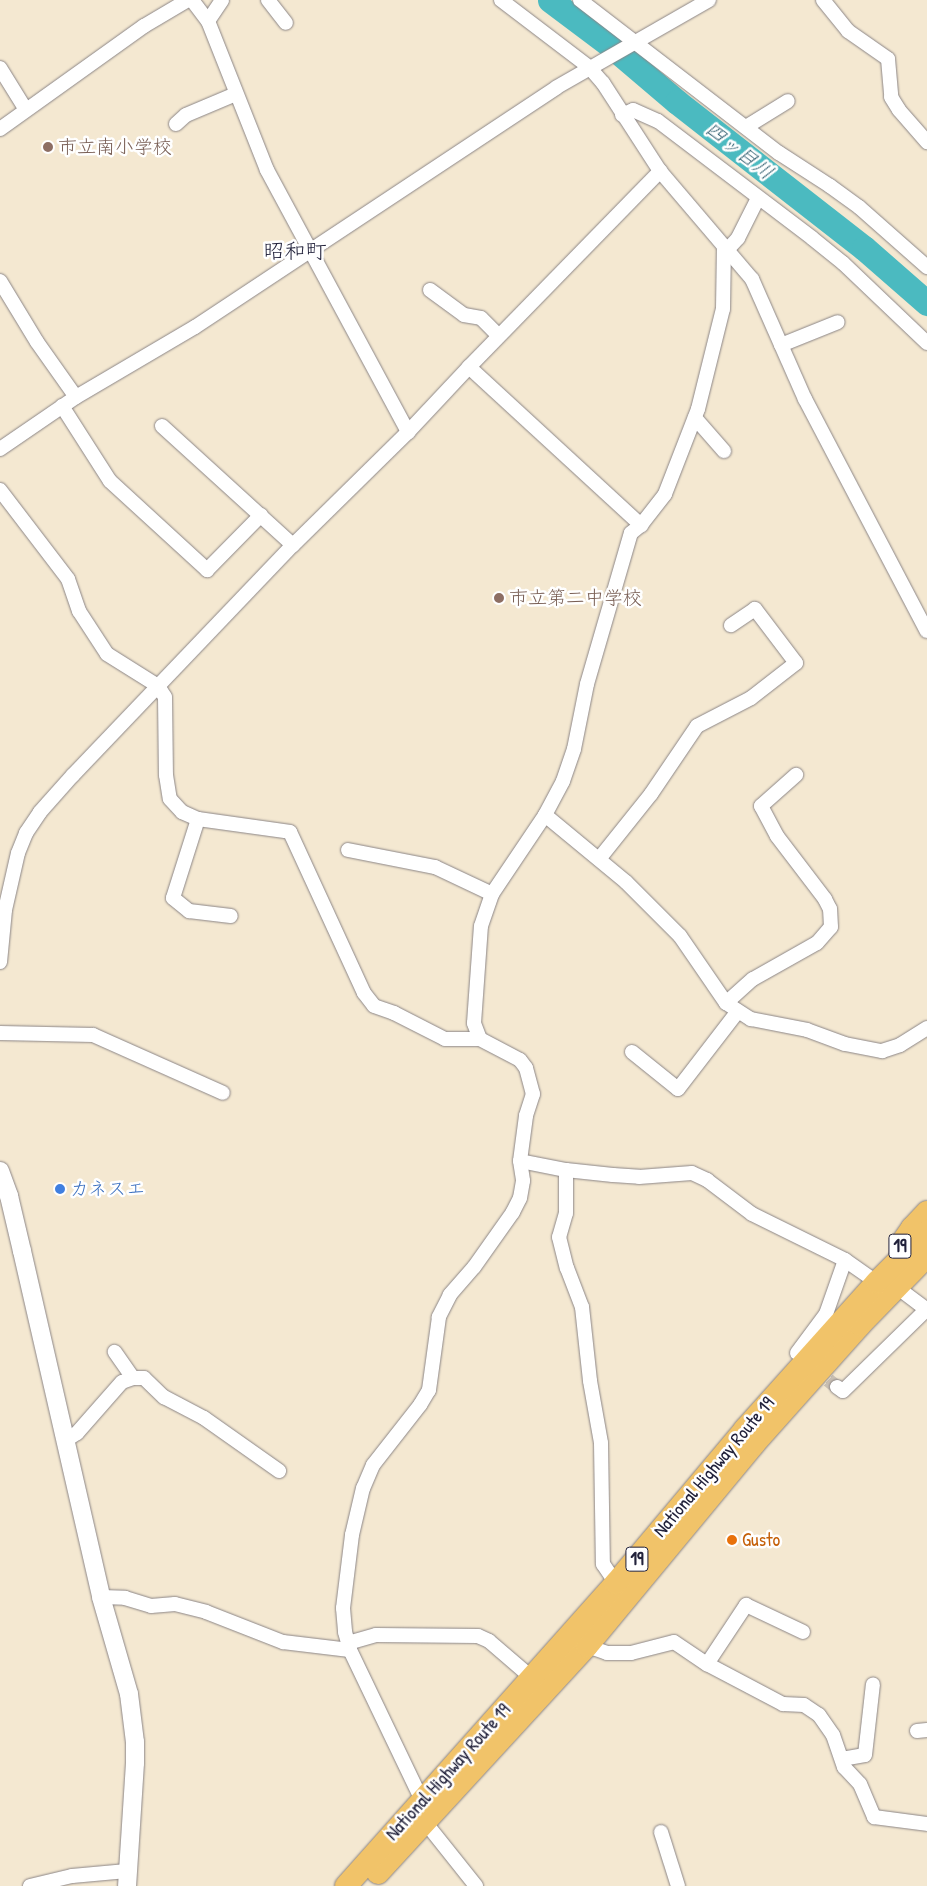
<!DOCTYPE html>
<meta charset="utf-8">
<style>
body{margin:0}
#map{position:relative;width:927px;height:1886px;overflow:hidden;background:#f4e8d1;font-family:"Patrick Hand","Klee One",sans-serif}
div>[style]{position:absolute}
.river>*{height:25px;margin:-12.5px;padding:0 12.5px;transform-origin:12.5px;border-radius:12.5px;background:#4bbac0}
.minor-tunnel>*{height:14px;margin-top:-7px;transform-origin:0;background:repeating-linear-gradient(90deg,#cac0b3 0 14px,transparent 0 21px)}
.roads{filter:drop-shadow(0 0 1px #8b8586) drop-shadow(0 0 1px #8b8586)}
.minor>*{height:14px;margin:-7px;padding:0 7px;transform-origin:7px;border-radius:7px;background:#fff}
.tertiary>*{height:18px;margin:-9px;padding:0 9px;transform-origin:9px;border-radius:9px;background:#fff}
.trunk>*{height:22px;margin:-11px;padding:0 11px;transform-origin:11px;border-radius:11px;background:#f1c369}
.dots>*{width:14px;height:14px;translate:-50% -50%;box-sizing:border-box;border:2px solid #fff;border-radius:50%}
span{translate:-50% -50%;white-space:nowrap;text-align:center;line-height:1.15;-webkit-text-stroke:5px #fff;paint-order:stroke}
.shield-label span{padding:1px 4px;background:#fff;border:1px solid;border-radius:4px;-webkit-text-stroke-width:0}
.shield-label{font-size:18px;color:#22223b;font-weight:700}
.education-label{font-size:19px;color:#785e54}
.left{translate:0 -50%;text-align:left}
.shop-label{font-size:19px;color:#366cbe}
.street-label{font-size:19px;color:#22223b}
.food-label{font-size:19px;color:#c56008}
.water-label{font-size:20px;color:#325f70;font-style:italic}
.quarter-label{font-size:21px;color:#22223b}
</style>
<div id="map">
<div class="river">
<i style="left:550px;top:0;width:75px;rotate:36.9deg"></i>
<i style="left:610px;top:45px;width:88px;rotate:40.4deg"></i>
<i style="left:677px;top:102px;width:237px;rotate:38deg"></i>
<i style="left:864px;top:248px;width:84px;rotate:41.1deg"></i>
</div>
<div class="minor-tunnel">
<i style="left:812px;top:1367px;width:32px;rotate:39deg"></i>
</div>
<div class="roads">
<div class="minor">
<i style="left:192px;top:0;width:26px;rotate:53deg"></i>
<i style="left:208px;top:21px;width:160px;rotate:68.4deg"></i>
<i style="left:267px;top:170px;width:298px;rotate:61.7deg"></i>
<i style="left:268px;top:0;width:29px;rotate:52deg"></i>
<i style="left:501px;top:0;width:111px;rotate:37.3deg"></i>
<i style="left:589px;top:67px;width:21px;rotate:49deg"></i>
<i style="left:603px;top:83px;width:105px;rotate:57.1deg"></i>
<i style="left:660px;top:171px;width:142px;rotate:49.6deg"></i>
<i style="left:752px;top:279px;width:131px;rotate:66.2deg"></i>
<i style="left:805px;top:399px;width:262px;rotate:62.3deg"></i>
<i style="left:580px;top:0;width:251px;rotate:37.6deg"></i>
<i style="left:779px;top:153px;width:61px;rotate:32.9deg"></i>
<i style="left:830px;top:186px;width:36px;rotate:36deg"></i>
<i style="left:859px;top:207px;width:91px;rotate:41.4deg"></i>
<i style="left:823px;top:0;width:40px;rotate:51deg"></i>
<i style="left:848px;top:31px;width:49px;rotate:35deg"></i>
<i style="left:888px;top:59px;width:38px;rotate:85deg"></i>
<i style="left:891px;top:97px;width:15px;rotate:58deg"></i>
<i style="left:899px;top:110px;width:43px;rotate:48.8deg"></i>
<i style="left:208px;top:21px;width:25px;rotate:-56deg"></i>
<i style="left:0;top:68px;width:49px;rotate:58.2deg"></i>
<i style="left:622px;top:115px;width:12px;rotate:-24deg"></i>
<i style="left:633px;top:110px;width:27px;rotate:24deg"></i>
<i style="left:658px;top:121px;width:193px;rotate:37.2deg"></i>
<i style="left:812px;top:238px;width:40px;rotate:39deg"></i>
<i style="left:843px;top:263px;width:116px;rotate:43.6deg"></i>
<i style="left:176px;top:124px;width:13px;rotate:-42deg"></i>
<i style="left:186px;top:115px;width:54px;rotate:-22.8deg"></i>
<i style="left:746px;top:127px;width:49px;rotate:-31.8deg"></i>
<i style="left:0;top:129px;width:177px;rotate:-35.6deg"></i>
<i style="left:144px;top:26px;width:51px;rotate:-30.6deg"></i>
<i style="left:727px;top:250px;width:16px;rotate:-47deg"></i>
<i style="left:738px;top:238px;width:45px;rotate:-63.4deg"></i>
<i style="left:0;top:281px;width:71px;rotate:58.8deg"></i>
<i style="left:37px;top:342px;width:67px;rotate:54.7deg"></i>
<i style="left:430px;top:290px;width:42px;rotate:36.3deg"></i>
<i style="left:464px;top:315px;width:17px;rotate:10deg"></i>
<i style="left:481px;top:318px;width:25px;rotate:45deg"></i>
<i style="left:781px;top:345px;width:61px;rotate:-22deg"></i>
<i style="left:469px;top:367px;width:234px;rotate:42.6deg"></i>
<i style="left:62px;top:406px;width:89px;rotate:57.4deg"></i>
<i style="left:110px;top:481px;width:132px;rotate:42.5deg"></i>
<i style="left:207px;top:570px;width:77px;rotate:-45.5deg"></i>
<i style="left:695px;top:418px;width:44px;rotate:48.7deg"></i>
<i style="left:162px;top:426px;width:177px;rotate:42.3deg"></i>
<i style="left:0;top:449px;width:92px;rotate:-34.4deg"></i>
<i style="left:76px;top:397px;width:138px;rotate:-30.5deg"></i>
<i style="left:195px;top:327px;width:434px;rotate:-33.5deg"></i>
<i style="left:557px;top:87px;width:175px;rotate:-29.8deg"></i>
<i style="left:0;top:490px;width:112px;rotate:52.6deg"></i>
<i style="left:68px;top:579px;width:34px;rotate:71deg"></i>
<i style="left:79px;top:611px;width:51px;rotate:56.9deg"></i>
<i style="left:107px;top:654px;width:60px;rotate:32.1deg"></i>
<i style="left:158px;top:686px;width:13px;rotate:58deg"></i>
<i style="left:165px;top:697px;width:78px;rotate:89.3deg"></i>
<i style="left:166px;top:775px;width:24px;rotate:81deg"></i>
<i style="left:170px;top:799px;width:18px;rotate:47deg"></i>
<i style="left:182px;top:812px;width:17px;rotate:24deg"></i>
<i style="left:198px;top:819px;width:93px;rotate:8deg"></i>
<i style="left:290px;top:832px;width:177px;rotate:65.3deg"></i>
<i style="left:364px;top:993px;width:16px;rotate:52deg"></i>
<i style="left:374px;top:1006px;width:21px;rotate:19deg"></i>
<i style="left:394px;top:1013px;width:57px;rotate:27deg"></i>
<i style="left:445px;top:1039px;width:35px"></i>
<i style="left:480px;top:1039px;width:45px;rotate:27.7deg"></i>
<i style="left:520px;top:1060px;width:10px;rotate:53deg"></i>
<i style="left:526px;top:1068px;width:27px;rotate:75deg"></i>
<i style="left:533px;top:1094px;width:23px;rotate:108deg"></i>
<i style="left:526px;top:1116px;width:45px;rotate:97.6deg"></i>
<i style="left:520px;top:1161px;width:20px;rotate:81deg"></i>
<i style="left:523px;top:1181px;width:17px;rotate:100deg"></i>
<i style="left:520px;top:1198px;width:16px;rotate:117deg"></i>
<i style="left:513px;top:1212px;width:67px;rotate:125.3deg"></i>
<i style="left:474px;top:1267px;width:37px;rotate:131deg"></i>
<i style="left:450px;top:1295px;width:25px;rotate:117deg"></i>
<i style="left:439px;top:1317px;width:74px;rotate:97.8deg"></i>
<i style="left:429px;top:1390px;width:17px;rotate:121deg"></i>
<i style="left:420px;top:1405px;width:76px;rotate:128.1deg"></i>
<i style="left:373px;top:1465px;width:25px;rotate:113deg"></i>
<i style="left:363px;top:1488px;width:48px;rotate:103.2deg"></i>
<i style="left:352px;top:1535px;width:74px;rotate:97deg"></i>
<i style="left:343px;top:1608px;width:24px;rotate:85deg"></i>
<i style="left:345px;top:1632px;width:19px;rotate:74deg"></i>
<i style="left:350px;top:1650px;width:166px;rotate:64.4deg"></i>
<i style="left:545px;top:815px;width:105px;rotate:39.6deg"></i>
<i style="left:626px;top:882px;width:76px;rotate:45deg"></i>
<i style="left:680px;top:936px;width:81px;rotate:55.5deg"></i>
<i style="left:726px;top:1003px;width:30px;rotate:33deg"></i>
<i style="left:751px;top:1019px;width:57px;rotate:11.1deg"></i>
<i style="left:807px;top:1030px;width:40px;rotate:20.2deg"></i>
<i style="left:845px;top:1044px;width:38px;rotate:11deg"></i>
<i style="left:882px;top:1051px;width:19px;rotate:-18deg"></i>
<i style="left:900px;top:1045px;width:32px;rotate:-32deg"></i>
<i style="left:198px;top:819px;width:83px;rotate:107.6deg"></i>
<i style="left:173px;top:898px;width:21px;rotate:39deg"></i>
<i style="left:189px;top:911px;width:42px;rotate:6.8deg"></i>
<i style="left:348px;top:850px;width:89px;rotate:11.1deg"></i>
<i style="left:435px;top:867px;width:63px;rotate:25.3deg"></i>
<i style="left:599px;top:859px;width:83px;rotate:-51.3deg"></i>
<i style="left:651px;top:794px;width:82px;rotate:-55.9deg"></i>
<i style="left:697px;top:726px;width:61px;rotate:-27.4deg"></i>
<i style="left:751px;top:698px;width:57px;rotate:-37.9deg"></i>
<i style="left:796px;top:663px;width:68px;rotate:-127.2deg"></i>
<i style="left:755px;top:609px;width:29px;rotate:146deg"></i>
<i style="left:0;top:962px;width:52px;rotate:-84.5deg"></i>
<i style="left:5px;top:910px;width:58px;rotate:-77.2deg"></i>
<i style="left:18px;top:853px;width:22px;rotate:-68deg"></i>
<i style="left:26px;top:833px;width:25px;rotate:-56deg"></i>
<i style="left:40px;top:812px;width:50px;rotate:-48.3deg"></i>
<i style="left:73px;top:775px;width:318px;rotate:-46.3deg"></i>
<i style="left:293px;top:545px;width:161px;rotate:-44.5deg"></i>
<i style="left:408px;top:432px;width:89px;rotate:-46.8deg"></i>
<i style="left:469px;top:367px;width:274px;rotate:-45.7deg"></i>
<i style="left:726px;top:1003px;width:36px;rotate:-42deg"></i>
<i style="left:753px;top:979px;width:73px;rotate:-29.4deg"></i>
<i style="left:817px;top:943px;width:21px;rotate:-49deg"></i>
<i style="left:831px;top:927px;width:18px;rotate:-93deg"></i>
<i style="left:830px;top:909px;width:11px;rotate:-117deg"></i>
<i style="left:825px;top:899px;width:79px;rotate:-127.3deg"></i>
<i style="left:777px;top:836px;width:34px;rotate:-118deg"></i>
<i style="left:761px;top:806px;width:47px;rotate:-41.5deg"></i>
<i style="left:0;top:1033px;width:93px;rotate:1.2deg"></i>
<i style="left:93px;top:1035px;width:142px;rotate:24deg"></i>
<i style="left:480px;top:1039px;width:17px;rotate:-111deg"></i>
<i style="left:474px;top:1023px;width:97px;rotate:-85.9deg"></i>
<i style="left:481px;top:926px;width:34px;rotate:-71deg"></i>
<i style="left:492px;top:894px;width:95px;rotate:-56.1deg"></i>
<i style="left:545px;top:815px;width:38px;rotate:-62deg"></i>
<i style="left:563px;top:781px;width:34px;rotate:-71deg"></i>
<i style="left:574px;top:749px;width:66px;rotate:-78.7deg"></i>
<i style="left:587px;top:684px;width:157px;rotate:-73.8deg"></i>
<i style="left:631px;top:533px;width:13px;rotate:-39deg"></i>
<i style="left:641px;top:525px;width:39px;rotate:-52deg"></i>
<i style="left:665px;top:494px;width:91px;rotate:-68.8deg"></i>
<i style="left:698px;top:409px;width:103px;rotate:-76deg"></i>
<i style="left:723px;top:309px;width:63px;rotate:-89.1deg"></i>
<i style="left:632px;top:1052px;width:59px;rotate:38.8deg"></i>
<i style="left:678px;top:1089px;width:98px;rotate:-52.4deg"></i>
<i style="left:520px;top:1161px;width:47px;rotate:11.1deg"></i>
<i style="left:566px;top:1170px;width:47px;rotate:6.1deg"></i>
<i style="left:613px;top:1175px;width:26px;rotate:4deg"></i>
<i style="left:639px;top:1177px;width:53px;rotate:-4.3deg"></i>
<i style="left:692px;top:1173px;width:17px;rotate:25deg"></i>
<i style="left:707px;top:1180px;width:56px;rotate:37.1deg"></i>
<i style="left:752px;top:1214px;width:104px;rotate:26.3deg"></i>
<i style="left:845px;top:1260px;width:39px;rotate:35deg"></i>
<i style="left:566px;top:1170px;width:43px;rotate:90deg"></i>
<i style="left:566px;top:1213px;width:25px;rotate:106deg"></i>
<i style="left:559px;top:1237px;width:32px;rotate:76deg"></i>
<i style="left:567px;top:1268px;width:42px;rotate:69deg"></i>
<i style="left:582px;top:1307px;width:74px;rotate:83.8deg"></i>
<i style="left:590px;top:1381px;width:63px;rotate:79.9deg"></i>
<i style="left:601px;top:1443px;width:121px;rotate:89.1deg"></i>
<i style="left:603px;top:1564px;width:23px;rotate:56deg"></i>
<i style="left:906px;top:1294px;width:26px;rotate:37deg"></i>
<i style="left:797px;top:1353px;width:49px;rotate:-53.4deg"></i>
<i style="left:826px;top:1314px;width:57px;rotate:-70.6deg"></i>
<i style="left:133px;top:1378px;width:11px"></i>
<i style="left:144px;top:1378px;width:28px;rotate:44deg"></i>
<i style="left:164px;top:1397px;width:45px;rotate:27.7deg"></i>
<i style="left:204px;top:1418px;width:92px;rotate:35.2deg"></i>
<i style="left:837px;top:1387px;width:7px;rotate:34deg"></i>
<i style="left:843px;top:1391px;width:117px;rotate:-44.3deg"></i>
<i style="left:66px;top:1440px;width:13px;rotate:-32deg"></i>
<i style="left:77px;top:1433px;width:68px;rotate:-48.6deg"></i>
<i style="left:122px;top:1382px;width:12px;rotate:-20deg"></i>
<i style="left:133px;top:1378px;width:32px;rotate:-125deg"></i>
<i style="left:101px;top:1597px;width:24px;rotate:2deg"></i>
<i style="left:125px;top:1598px;width:27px;rotate:17deg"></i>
<i style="left:151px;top:1606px;width:24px;rotate:-5deg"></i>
<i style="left:175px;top:1604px;width:32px;rotate:14deg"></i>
<i style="left:206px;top:1612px;width:83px;rotate:21.3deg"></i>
<i style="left:283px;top:1642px;width:67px;rotate:6.8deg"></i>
<i style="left:348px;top:1643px;width:29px;rotate:-16deg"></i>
<i style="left:376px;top:1635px;width:102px;rotate:0.6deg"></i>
<i style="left:478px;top:1636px;width:12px;rotate:24deg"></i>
<i style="left:489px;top:1641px;width:57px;rotate:40.7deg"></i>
<i style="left:587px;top:1646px;width:21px;rotate:19deg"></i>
<i style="left:607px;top:1653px;width:24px"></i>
<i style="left:631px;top:1653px;width:44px;rotate:-14.3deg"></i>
<i style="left:674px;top:1642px;width:40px;rotate:34deg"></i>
<i style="left:707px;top:1664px;width:86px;rotate:27.8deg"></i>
<i style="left:783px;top:1704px;width:21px;rotate:3deg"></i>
<i style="left:804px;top:1705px;width:18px;rotate:34deg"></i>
<i style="left:819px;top:1715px;width:24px;rotate:55deg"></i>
<i style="left:833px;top:1735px;width:34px;rotate:71deg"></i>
<i style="left:844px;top:1767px;width:23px;rotate:47deg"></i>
<i style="left:860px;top:1784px;width:36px;rotate:67deg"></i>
<i style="left:874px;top:1817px;width:53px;rotate:7.5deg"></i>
<i style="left:707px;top:1664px;width:71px;rotate:-56.5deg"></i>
<i style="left:746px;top:1605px;width:63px;rotate:25.3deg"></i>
<i style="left:917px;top:1731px;width:10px;rotate:-6deg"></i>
<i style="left:842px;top:1759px;width:23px;rotate:-10deg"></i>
<i style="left:865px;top:1755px;width:71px;rotate:-83.6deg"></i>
<i style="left:425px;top:1822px;width:82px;rotate:51.4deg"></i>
<i style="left:661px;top:1832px;width:57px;rotate:72.5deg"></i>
<i style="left:30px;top:1886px;width:43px;rotate:-13.4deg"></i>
<i style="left:72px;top:1876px;width:55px;rotate:-5.2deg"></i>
</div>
<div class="tertiary">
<i style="left:0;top:1171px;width:27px;rotate:70deg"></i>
<i style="left:9px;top:1196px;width:57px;rotate:76.7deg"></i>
<i style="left:22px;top:1251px;width:355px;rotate:77.1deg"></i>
<i style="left:101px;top:1597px;width:101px;rotate:73.9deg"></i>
<i style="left:129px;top:1694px;width:48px;rotate:82.9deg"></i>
<i style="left:135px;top:1742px;width:21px;rotate:90deg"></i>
<i style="left:135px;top:1763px;width:123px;rotate:93.7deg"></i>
</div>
<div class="trunk">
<i style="left:903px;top:1241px;width:16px;rotate:-55deg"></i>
<i style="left:912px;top:1228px;width:22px;rotate:-47deg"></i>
<i style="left:378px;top:1873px;width:309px;rotate:-47.4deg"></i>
<i style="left:587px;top:1646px;width:262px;rotate:-50.4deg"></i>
<i style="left:754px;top:1444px;width:159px;rotate:-48.3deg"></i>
<i style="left:860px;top:1325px;width:96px;rotate:-45.8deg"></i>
<i style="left:346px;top:1886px;width:406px;rotate:-48.3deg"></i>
<i style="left:616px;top:1583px;width:201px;rotate:-50deg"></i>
<i style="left:745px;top:1429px;width:198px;rotate:-48.1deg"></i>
<i style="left:877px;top:1282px;width:71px;rotate:-45deg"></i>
</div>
</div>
<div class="dots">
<i style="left:48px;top:147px;background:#8d6e63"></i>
<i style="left:499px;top:598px;background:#8d6e63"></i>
<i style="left:60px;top:1189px;background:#3f7fe0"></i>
<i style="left:732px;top:1540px;background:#e8710a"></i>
</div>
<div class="shield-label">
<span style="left:900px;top:1246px">19</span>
<span style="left:637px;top:1559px">19</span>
</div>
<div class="education-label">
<span class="left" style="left:58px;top:147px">市立南小学校</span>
<span class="left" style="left:509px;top:598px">市立第二中学校</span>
</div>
<div class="shop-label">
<span class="left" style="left:70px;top:1189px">カネスエ</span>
</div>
<div class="street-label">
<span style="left:714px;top:1467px;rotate:-50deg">National Highway Route 19</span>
<span style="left:448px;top:1772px;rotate:-48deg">National Highway Route 19</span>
</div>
<div class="food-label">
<span class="left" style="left:742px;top:1540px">Gusto</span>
</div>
<div class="water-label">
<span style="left:740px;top:150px;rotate:38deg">四ッ目川</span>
</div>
<div class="quarter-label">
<span style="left:295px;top:251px">昭和町</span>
</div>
</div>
